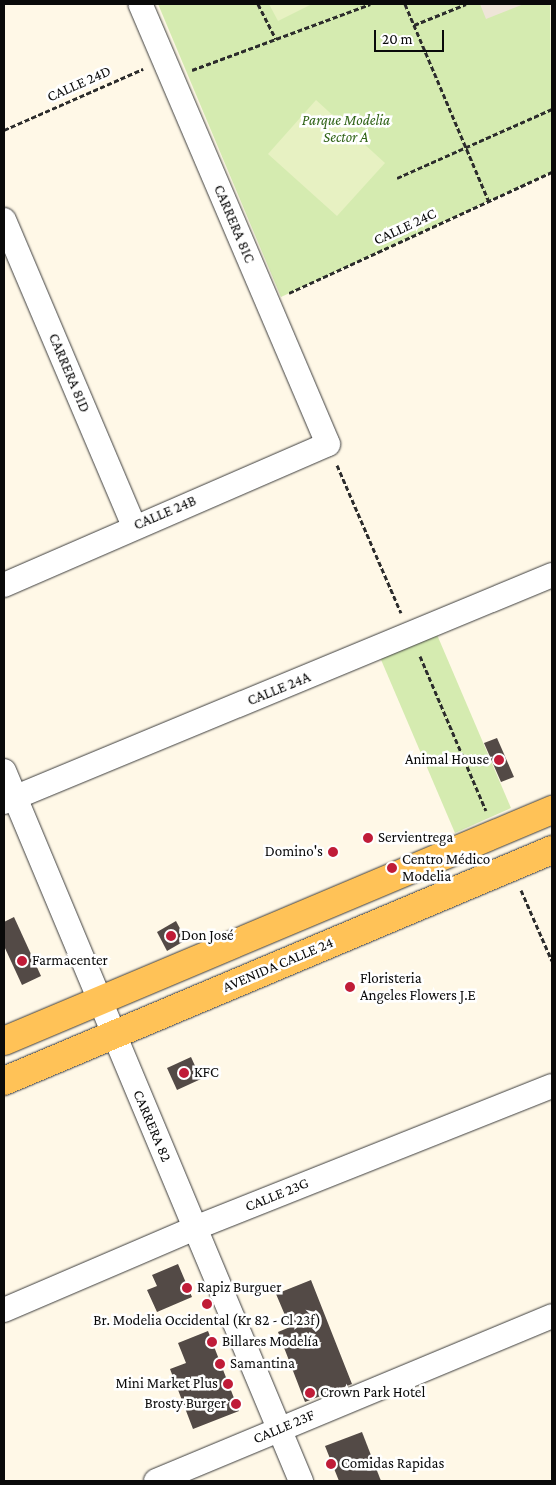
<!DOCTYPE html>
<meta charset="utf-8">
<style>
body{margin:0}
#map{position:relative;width:556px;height:1485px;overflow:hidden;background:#fff8e7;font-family:"Crimson Pro",serif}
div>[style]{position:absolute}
.green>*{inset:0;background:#d5ebb0}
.pitch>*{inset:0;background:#e7f1c2}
.plaza>*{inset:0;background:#eee5d8}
.building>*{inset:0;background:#534a46}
.path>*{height:3px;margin-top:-1.5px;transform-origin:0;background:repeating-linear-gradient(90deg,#2c2c2c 0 5px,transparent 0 7.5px)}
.roads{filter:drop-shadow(0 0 1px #3d3d3d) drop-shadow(0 0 1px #3d3d3d)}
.minor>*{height:24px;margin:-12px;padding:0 12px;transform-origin:12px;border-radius:12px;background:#fff}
.major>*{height:28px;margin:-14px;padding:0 14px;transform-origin:14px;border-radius:14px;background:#ffc257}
.dots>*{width:14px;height:14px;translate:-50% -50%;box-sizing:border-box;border:2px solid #fff;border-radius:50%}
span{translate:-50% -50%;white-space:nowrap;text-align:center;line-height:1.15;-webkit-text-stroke:5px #fff;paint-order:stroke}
.street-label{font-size:15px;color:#0a0a0a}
.park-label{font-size:15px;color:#316418;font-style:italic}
.poi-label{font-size:15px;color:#0a0a0a}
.right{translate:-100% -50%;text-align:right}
.left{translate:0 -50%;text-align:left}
.frame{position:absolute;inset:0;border:5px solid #0a0a0a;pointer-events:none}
.scale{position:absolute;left:374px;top:30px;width:70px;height:22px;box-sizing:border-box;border:2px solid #0a0a0a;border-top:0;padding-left:6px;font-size:15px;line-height:18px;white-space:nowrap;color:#0a0a0a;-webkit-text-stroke:4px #fff;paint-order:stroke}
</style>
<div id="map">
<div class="green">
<i style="clip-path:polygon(158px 4px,550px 4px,552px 172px,281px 297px)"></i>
<i style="clip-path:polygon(435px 630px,511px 808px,455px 833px,379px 655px)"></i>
</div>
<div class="pitch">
<i style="clip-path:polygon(269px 4px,312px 4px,278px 21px)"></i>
<i style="clip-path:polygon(316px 100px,385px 163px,337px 216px,268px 154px)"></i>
</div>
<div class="plaza">
<i style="clip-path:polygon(480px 4px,524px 4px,486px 19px)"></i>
</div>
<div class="building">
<i style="clip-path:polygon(497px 738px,514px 777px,501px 782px,484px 743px)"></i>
<i style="clip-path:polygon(14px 917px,41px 976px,22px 985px,4px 946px,4px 922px)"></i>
<i style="clip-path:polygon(176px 921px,186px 940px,167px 951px,157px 932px)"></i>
<i style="clip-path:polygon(191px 1057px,201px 1079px,177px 1090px,167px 1068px)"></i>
<i style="clip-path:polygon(178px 1264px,192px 1297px,157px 1312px,147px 1290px,157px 1286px,152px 1275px)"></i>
<i style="clip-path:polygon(311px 1280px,352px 1384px,305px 1402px,278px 1332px,290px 1327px,276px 1294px)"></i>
<i style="clip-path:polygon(208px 1331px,239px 1411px,193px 1429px,170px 1369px,186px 1363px,178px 1343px)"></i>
<i style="clip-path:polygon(362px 1432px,381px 1481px,339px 1481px,325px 1446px)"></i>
</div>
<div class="path">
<i style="left:258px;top:4px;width:39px;rotate:63deg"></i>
<i style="left:405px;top:4px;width:215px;rotate:67deg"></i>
<i style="left:414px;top:25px;width:56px;rotate:-22deg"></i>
<i style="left:192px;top:70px;width:190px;rotate:-20.3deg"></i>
<i style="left:4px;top:130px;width:152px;rotate:-23.7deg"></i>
<i style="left:397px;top:178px;width:170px;rotate:-24deg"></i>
<i style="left:289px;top:293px;width:289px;rotate:-24.7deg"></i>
<i style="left:337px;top:465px;width:161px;rotate:66.6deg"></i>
<i style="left:420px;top:656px;width:168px;rotate:66.9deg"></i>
<i style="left:521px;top:890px;width:77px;rotate:66.4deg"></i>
</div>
<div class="roads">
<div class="minor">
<i style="left:4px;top:220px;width:332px;rotate:67deg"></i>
<i style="left:4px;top:585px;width:353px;rotate:-23.5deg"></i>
<i style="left:328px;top:444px;width:478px;rotate:-113.1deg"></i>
<i style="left:4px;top:771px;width:770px;rotate:67.3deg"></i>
<i style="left:4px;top:802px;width:593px;rotate:-22.5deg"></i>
<i style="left:4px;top:1310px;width:208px;rotate:-23.2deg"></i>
<i style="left:195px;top:1228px;width:384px;rotate:-21.7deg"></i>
<i style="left:156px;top:1481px;width:429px;rotate:-22.6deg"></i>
</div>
<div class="major">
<i style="left:4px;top:1041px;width:595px;rotate:-22.86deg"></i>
<i style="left:4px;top:1081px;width:595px;rotate:-22.86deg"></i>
</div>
</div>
<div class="dots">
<i style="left:499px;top:760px;background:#c01c38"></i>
<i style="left:368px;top:838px;background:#c01c38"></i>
<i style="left:333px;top:852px;background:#c01c38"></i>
<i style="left:392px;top:868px;background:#c01c38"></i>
<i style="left:171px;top:936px;background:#c01c38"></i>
<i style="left:22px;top:961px;background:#c01c38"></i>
<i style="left:350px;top:987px;background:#c01c38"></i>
<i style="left:184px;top:1073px;background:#c01c38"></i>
<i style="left:187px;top:1288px;background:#c01c38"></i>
<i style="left:207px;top:1304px;background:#c01c38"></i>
<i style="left:212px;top:1342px;background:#c01c38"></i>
<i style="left:220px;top:1364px;background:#c01c38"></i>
<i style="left:228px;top:1384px;background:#c01c38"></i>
<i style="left:310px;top:1393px;background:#c01c38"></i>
<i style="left:236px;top:1404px;background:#c01c38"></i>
<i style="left:331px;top:1464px;background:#c01c38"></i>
</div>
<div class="street-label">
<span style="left:79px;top:84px;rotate:-24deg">CALLE 24D</span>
<span style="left:234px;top:224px;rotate:67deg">CARRERA 81C</span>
<span style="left:405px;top:227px;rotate:-25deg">CALLE 24C</span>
<span style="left:69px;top:373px;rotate:67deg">CARRERA 81D</span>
<span style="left:165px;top:513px;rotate:-23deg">CALLE 24B</span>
<span style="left:279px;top:689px;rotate:-22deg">CALLE 24A</span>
<span style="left:278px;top:965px;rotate:-23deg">AVENIDA CALLE 24</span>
<span style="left:152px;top:1126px;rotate:67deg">CARRERA 82</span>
<span style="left:277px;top:1195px;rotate:-22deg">CALLE 23G</span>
<span style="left:284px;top:1427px;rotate:-23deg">CALLE 23F</span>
</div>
<div class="park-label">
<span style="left:346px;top:129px">Parque Modelia<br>Sector A</span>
</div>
<div class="poi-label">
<span class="right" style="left:489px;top:760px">Animal House</span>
<span class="left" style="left:378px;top:838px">Servientrega</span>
<span class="right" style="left:323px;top:852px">Domino's</span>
<span class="left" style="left:402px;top:868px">Centro Médico<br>Modelia</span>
<span class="left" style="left:181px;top:936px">Don José</span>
<span class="left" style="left:32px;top:961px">Farmacenter</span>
<span class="left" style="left:360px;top:987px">Floristeria<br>Angeles Flowers J.E</span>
<span class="left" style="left:194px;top:1073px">KFC</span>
<span class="left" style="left:197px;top:1288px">Rapiz Burguer</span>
<span style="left:207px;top:1321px">Br. Modelia Occidental (Kr 82 - Cl 23f)</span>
<span class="left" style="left:222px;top:1342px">Billares Modelía</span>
<span class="left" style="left:230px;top:1364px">Samantina</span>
<span class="right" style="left:218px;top:1384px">Mini Market Plus</span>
<span class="left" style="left:320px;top:1393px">Crown Park Hotel</span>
<span class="right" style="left:226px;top:1404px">Brosty Burger</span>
<span class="left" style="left:341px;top:1464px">Comidas Rapidas</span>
</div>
<div class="frame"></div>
<div class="scale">20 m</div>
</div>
